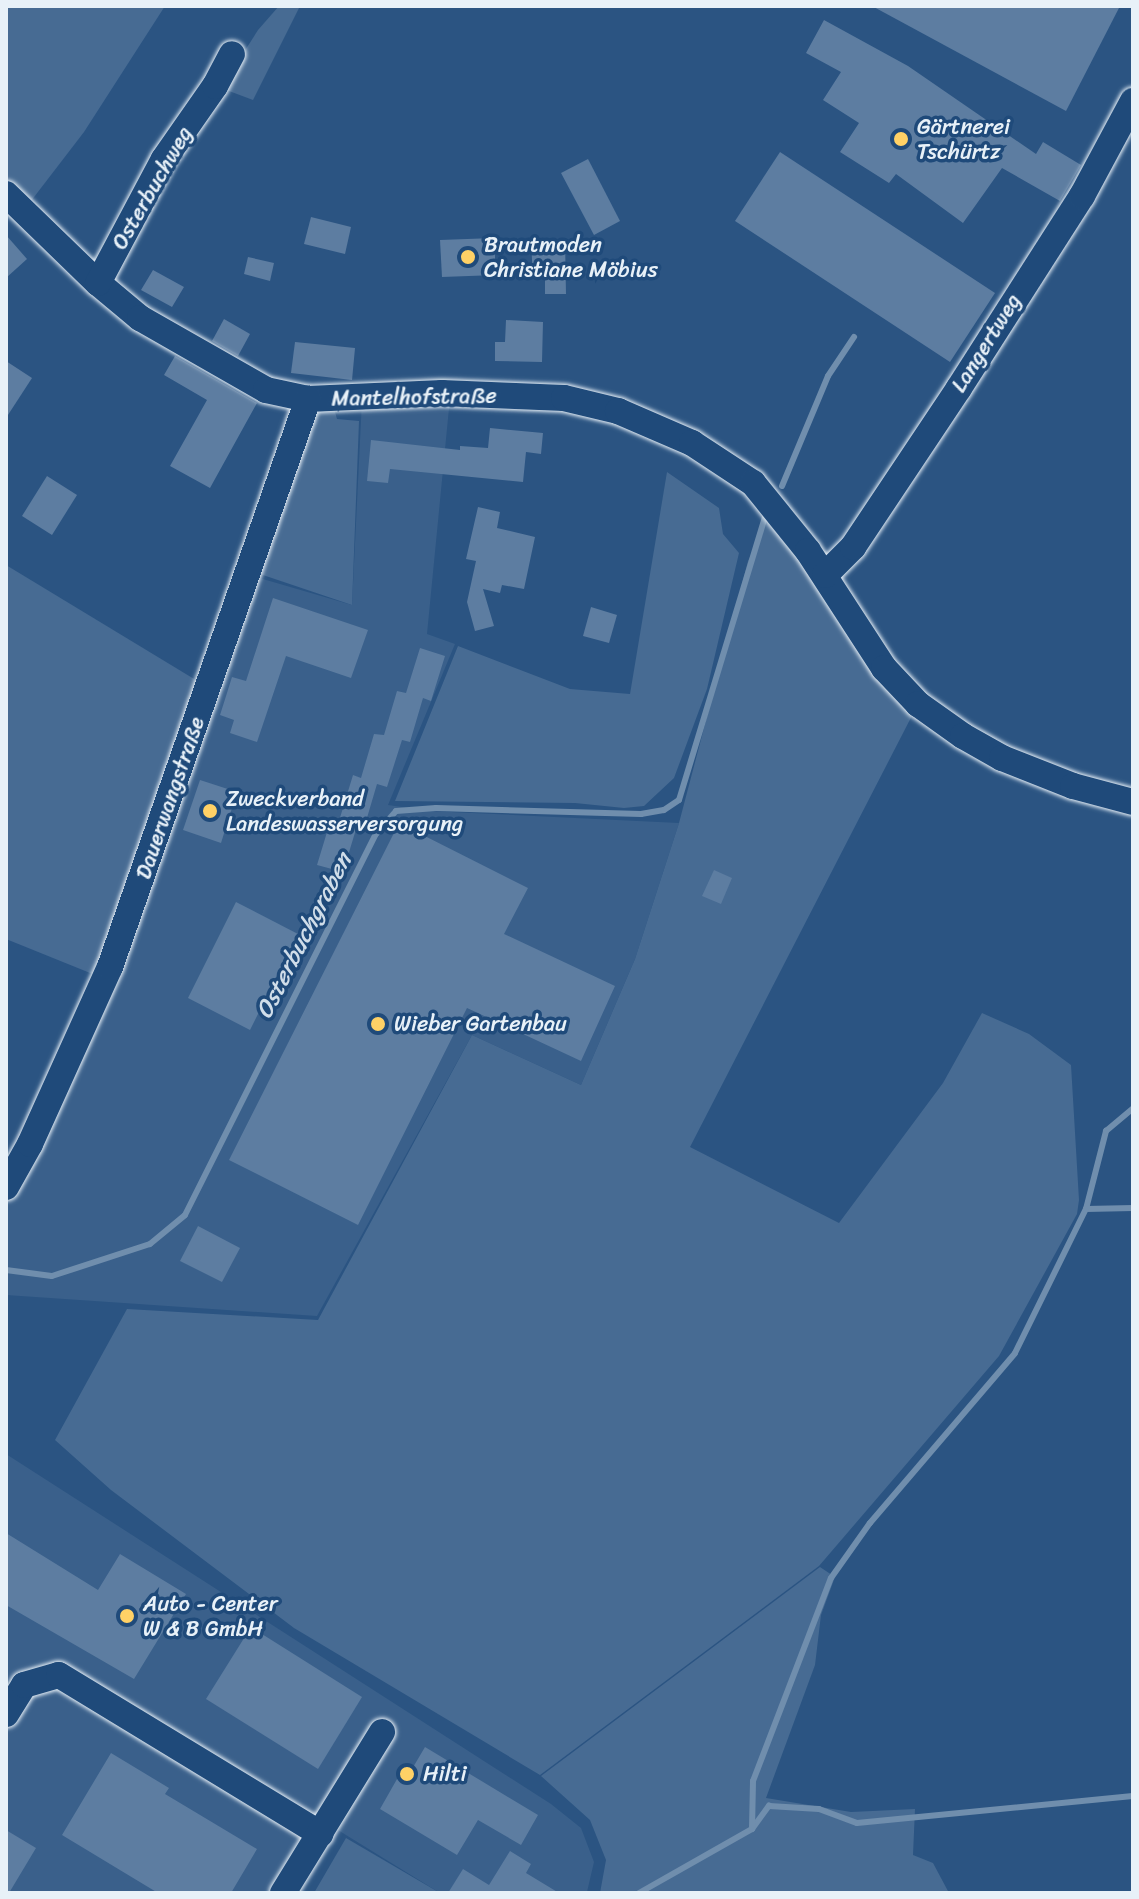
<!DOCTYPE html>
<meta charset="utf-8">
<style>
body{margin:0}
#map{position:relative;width:1139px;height:1899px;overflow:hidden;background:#2b5482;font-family:Sriracha,sans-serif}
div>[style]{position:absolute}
.built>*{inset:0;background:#3a608b}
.green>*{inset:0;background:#476b93}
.stream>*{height:6px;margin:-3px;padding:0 3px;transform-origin:3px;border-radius:3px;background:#708ead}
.building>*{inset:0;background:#5d7da1}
.roads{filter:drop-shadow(0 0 2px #e8f1f8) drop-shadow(0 0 2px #e8f1f8)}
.minor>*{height:26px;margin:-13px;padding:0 13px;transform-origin:13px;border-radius:13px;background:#1f4a7a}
.dots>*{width:22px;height:22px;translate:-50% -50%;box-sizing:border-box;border:4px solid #1f4a7a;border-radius:50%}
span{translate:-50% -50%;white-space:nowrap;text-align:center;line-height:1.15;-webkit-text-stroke:7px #1f4a7a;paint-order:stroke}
.poi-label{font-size:22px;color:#e8f1f8}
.left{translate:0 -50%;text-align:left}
.street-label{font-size:22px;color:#e8f1f8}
.water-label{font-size:24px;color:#d0dde9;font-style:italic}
.frame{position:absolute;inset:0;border:8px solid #e8f1f8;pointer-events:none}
</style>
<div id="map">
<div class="built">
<i style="clip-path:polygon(450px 398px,427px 634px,455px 644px,388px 805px,430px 811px,679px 823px,635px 959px,581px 1085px,472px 1035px,317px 1316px,6px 1295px,6px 1200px,42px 1136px,256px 577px,352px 605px,362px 400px)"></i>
<i style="clip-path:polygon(6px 1454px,551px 1804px,581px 1828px,594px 1862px,587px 1892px,440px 1893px,333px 1827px,274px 1893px,6px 1893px)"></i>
</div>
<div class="green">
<i style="clip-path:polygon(6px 6px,165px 6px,84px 132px,31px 201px,6px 178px)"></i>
<i style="clip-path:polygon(279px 6px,300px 6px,253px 100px,221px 88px,258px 30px)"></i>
<i style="clip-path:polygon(334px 408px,337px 419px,359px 421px,352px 605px,257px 573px,317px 413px)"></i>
<i style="clip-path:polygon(667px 472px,719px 508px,723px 534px,739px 553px,707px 689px,674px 778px,644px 806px,624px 808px,575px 803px,395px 801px,458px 646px,570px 689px,630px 694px)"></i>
<i style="clip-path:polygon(774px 508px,918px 704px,690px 1147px,839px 1223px,943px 1083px,982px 1013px,1029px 1034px,1071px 1065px,1079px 1200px,1077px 1214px,999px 1356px,819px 1566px,540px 1775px,294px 1628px,111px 1490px,55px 1440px,127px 1309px,318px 1320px,472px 1035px,581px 1085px,635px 959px,679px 823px,748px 561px)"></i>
<i style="clip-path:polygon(6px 565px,209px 688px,105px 979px,6px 939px)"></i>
<i style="clip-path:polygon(820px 1567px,835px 1577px,821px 1615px,815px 1665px,766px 1798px,851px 1812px,915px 1809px,913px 1855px,933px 1863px,949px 1893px,600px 1893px,606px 1860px,590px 1820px,541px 1776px)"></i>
<i style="clip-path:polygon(346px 1838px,440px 1893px,314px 1893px)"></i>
</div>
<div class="stream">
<i style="left:782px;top:486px;width:119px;rotate:-67.3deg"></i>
<i style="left:828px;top:376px;width:47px;rotate:-56.3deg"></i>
<i style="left:1086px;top:1209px;width:47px;rotate:-1.2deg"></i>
<i style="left:6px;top:1270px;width:46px;rotate:7.4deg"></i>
<i style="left:52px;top:1276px;width:103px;rotate:-18.1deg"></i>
<i style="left:150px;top:1244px;width:45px;rotate:-39.6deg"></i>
<i style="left:185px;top:1215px;width:426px;rotate:-63.4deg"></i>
<i style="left:376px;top:834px;width:30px;rotate:-49deg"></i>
<i style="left:396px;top:811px;width:40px;rotate:-4.3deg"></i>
<i style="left:436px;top:808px;width:205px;rotate:1.7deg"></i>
<i style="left:641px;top:814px;width:23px;rotate:-10deg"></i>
<i style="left:664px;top:810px;width:18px;rotate:-34deg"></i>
<i style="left:679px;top:800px;width:296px;rotate:-73.1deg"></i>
<i style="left:752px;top:1829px;width:29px;rotate:-54deg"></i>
<i style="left:769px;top:1806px;width:50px;rotate:3.4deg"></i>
<i style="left:819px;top:1809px;width:40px;rotate:20.2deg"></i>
<i style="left:857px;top:1823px;width:277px;rotate:-5.6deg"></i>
<i style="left:639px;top:1893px;width:130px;rotate:-29.5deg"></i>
<i style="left:752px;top:1829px;width:48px;rotate:-88.8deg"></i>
<i style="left:753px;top:1781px;width:217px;rotate:-69deg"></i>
<i style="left:831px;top:1578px;width:67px;rotate:-54.7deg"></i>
<i style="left:870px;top:1523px;width:223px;rotate:-49.5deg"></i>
<i style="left:1015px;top:1353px;width:161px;rotate:-63.8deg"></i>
<i style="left:1086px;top:1209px;width:81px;rotate:-75.6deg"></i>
<i style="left:1106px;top:1131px;width:35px;rotate:-40deg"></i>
</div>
<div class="building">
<i style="clip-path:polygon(872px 6px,1120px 6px,1066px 111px)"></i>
<i style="clip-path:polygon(824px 20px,908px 66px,1036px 154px,1043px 142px,1081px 165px,1060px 201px,1002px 168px,963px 223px,896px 174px,889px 183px,840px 152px,859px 123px,823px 100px,841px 72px,806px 53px)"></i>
<i style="clip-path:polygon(780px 152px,995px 293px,950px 362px,735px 221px)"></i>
<i style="clip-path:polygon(588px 159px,620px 221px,594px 235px,561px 173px)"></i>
<i style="clip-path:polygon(311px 217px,351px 227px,345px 254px,304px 244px)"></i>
<i style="clip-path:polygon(6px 235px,27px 259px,6px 278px)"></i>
<i style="clip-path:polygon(494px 238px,496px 275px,442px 277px,440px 240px)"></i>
<i style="clip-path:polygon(565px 239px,566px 294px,545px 294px,545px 278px,533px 279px,531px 241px)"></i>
<i style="clip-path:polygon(248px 257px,274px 263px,270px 281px,244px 274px)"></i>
<i style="clip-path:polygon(153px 270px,184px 287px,172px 307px,141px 290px)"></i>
<i style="clip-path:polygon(224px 319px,250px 334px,238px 356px,212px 341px)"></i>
<i style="clip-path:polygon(506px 320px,543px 322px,542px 362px,495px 361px,495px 342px,505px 342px)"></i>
<i style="clip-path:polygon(295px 342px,355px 348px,352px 380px,291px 373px)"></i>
<i style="clip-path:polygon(175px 356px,257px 403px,210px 488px,170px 466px,207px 400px,164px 375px)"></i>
<i style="clip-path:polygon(6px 361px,32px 378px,6px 418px)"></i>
<i style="clip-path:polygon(490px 428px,543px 433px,541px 454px,526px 452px,523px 482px,390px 469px,388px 483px,367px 481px,371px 440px,460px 450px,460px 446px,488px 448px)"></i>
<i style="clip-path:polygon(47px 476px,77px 495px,52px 535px,22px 516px)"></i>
<i style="clip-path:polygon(478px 507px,500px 512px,497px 528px,535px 537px,524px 589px,502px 585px,500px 593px,483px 589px,494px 626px,475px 631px,467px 602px,476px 561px,466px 559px)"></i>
<i style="clip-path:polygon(273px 598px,368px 630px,351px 678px,286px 656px,257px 742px,230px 733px,234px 720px,220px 715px,232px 677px,246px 681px)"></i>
<i style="clip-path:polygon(591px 607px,617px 615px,609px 643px,583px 636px)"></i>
<i style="clip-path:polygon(420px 648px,445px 656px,431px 701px,423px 698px,410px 742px,402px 740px,387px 787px,377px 784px,364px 828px,357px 826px,343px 872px,317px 865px,331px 819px,339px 821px,353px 775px,361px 778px,374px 734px,384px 735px,397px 691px,406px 693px)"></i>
<i style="clip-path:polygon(200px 780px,237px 792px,221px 843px,183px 830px)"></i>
<i style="clip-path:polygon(399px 823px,528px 888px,504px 934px,615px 986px,581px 1061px,467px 1008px,358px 1225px,229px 1160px)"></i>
<i style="clip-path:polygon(714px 870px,732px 878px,721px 904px,702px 896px)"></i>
<i style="clip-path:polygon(236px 902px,298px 934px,250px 1030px,188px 998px)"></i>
<i style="clip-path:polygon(198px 1226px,240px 1248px,222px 1282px,180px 1261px)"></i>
<i style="clip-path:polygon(6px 1533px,98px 1590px,120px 1554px,186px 1594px,134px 1679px,6px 1605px)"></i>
<i style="clip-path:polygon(251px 1627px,362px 1697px,318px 1769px,206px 1699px)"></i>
<i style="clip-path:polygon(425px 1747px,538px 1815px,521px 1845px,478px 1820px,457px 1855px,380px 1809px,405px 1765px,412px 1769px)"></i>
<i style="clip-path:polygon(111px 1753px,169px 1788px,165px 1794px,257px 1849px,231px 1893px,158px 1893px,62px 1835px)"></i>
<i style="clip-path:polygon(6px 1830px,36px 1848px,9px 1893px,6px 1893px)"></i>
<i style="clip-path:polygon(510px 1851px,531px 1864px,526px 1873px,559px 1893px,448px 1893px,463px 1869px,489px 1885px)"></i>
</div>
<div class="roads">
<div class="minor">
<i style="left:6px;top:194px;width:128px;rotate:44.1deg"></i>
<i style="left:98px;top:283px;width:55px;rotate:39.8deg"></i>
<i style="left:140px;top:318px;width:145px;rotate:29.7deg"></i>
<i style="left:266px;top:390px;width:43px;rotate:12.1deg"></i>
<i style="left:308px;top:399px;width:134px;rotate:-2.6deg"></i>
<i style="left:442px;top:393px;width:122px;rotate:2.3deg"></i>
<i style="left:564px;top:398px;width:56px;rotate:13.5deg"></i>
<i style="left:618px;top:411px;width:81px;rotate:23.4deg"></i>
<i style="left:692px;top:443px;width:73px;rotate:33.3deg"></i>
<i style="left:753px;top:483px;width:87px;rotate:51deg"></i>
<i style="left:808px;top:551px;width:140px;rotate:57deg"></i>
<i style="left:884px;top:668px;width:50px;rotate:46.6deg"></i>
<i style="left:918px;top:704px;width:55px;rotate:35.4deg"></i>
<i style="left:963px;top:736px;width:45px;rotate:29.4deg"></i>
<i style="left:1002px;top:758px;width:76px;rotate:21.5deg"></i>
<i style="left:1073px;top:786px;width:62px;rotate:14.9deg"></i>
<i style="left:98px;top:283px;width:140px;rotate:-62deg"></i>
<i style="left:164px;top:159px;width:89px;rotate:-55.1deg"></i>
<i style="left:215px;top:86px;width:36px;rotate:-62deg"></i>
<i style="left:825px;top:575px;width:40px;rotate:-45deg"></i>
<i style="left:853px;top:547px;width:191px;rotate:-56.3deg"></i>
<i style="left:959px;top:388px;width:228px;rotate:-57.4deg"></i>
<i style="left:1082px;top:196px;width:108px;rotate:-61.8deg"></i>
<i style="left:6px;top:1187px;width:49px;rotate:-60.8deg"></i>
<i style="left:30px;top:1144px;width:194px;rotate:-65.7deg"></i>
<i style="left:110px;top:967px;width:602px;rotate:-70.78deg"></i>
<i style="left:6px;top:1714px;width:34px;rotate:-58deg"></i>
<i style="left:24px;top:1685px;width:36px;rotate:-16deg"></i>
<i style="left:59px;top:1675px;width:306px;rotate:31.3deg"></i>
<i style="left:283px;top:1893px;width:189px;rotate:-58.4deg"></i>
</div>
</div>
<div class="dots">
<i style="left:901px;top:139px;background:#ffd166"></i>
<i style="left:468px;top:257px;background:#ffd166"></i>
<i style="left:210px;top:811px;background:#ffd166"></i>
<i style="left:378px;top:1024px;background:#ffd166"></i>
<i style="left:127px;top:1616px;background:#ffd166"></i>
<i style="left:407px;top:1774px;background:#ffd166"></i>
</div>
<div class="poi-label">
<span class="left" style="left:917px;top:139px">Gärtnerei<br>Tschürtz</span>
<span class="left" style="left:484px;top:257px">Brautmoden<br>Christiane Möbius</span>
<span class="left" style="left:226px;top:811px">Zweckverband<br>Landeswasserversorgung</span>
<span class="left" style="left:394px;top:1024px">Wieber Gartenbau</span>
<span class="left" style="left:143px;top:1616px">Auto - Center<br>W &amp; B GmbH</span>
<span class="left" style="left:423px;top:1774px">Hilti</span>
</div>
<div class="street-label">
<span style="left:152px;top:188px;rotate:-60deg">Osterbuchweg</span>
<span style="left:986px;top:343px;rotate:-58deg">Langertweg</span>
<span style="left:414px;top:397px;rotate:-1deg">Mantelhofstraße</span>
<span style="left:170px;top:798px;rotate:-71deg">Dauerwangstraße</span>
</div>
<div class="water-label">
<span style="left:304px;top:936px;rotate:-63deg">Osterbuchgraben</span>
</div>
<div class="frame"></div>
</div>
